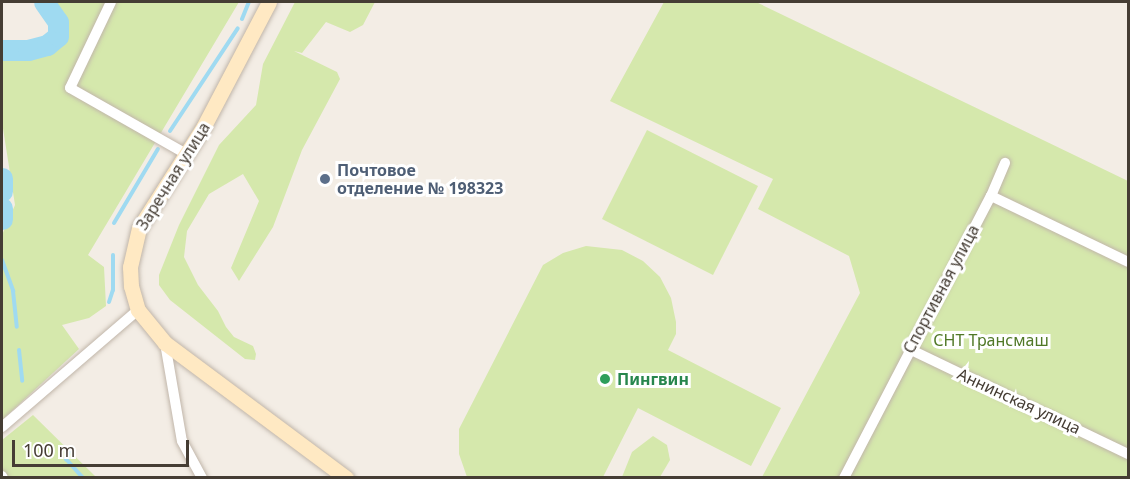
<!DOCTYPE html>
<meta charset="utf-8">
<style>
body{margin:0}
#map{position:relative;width:1130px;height:479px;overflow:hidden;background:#f3ede5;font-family:"Noto Sans",sans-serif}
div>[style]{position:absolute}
.green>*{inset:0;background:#d5e8ac}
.stream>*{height:4px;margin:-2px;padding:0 2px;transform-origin:2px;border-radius:2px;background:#9fdaf1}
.river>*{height:21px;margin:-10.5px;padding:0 10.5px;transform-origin:10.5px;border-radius:10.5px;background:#9fdaf1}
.roads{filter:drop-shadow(0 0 2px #c1b6aa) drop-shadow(0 0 2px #c1b6aa)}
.street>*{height:10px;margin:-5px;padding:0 5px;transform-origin:5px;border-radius:5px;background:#fff}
.secondary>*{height:15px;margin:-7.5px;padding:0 7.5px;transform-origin:7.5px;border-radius:7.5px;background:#ffe9c3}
.dots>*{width:16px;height:16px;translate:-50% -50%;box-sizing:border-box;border:3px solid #fff;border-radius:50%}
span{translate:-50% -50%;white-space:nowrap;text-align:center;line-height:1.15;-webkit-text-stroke:6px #fff;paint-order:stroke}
.service-label{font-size:16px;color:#4e5e75;font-weight:700}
.left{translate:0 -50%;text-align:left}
.street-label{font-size:16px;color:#453d34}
.park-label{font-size:16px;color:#507827}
.leisure-label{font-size:16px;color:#27864d;font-weight:700}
.frame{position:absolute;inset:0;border:3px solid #453d34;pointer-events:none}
.scale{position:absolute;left:12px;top:440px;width:177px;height:27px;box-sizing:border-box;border:3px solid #453d34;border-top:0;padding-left:8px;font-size:18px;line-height:21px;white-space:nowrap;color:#453d34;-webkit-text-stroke:4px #fff;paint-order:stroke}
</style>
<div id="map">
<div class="green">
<i style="clip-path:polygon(54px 2px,239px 2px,88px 255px,104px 267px,106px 306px,89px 318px,62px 325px,79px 349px,2px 420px,2px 235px,15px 205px,2px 122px,2px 59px,28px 56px,59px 47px,69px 28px)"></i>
<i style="clip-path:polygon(295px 2px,375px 2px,363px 25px,350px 32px,326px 22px,302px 53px,294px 51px,337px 72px,340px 79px,302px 150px,273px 227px,239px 281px,231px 268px,259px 201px,243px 174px,209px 194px,187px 231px,184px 257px,198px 285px,218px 311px,226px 327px,234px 337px,253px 346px,256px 354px,255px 360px,245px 359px,170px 300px,159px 285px,159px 275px,179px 225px,219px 145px,256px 105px,263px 64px)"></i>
<i style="clip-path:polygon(664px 2px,756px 2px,1128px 181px,1128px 477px,762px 477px,860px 293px,849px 256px,758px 209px,773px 179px,610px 101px)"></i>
<i style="clip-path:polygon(647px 130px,758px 186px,713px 275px,602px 219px)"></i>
<i style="clip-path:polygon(586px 246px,622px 250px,643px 261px,660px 277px,671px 298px,676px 322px,676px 334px,668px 350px,781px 408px,751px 466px,638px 408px,603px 477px,467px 477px,459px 454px,459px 429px,543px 265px,563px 253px)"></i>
<i style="clip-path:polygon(33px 415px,96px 477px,2px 477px,2px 440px)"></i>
<i style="clip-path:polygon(653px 436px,667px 445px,670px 460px,660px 477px,622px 477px,632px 452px)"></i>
</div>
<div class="stream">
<i style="left:242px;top:19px;width:18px;rotate:-68deg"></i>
<i style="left:170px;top:131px;width:123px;rotate:-56.6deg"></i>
<i style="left:114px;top:223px;width:86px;rotate:-59.3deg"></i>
<i style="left:2px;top:260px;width:33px;rotate:70deg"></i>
<i style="left:13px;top:291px;width:36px;rotate:84deg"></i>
<i style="left:109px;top:302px;width:13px;rotate:-72deg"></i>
<i style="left:113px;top:290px;width:35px;rotate:-90deg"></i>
<i style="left:19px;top:350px;width:31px;rotate:84deg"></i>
<i style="left:69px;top:452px;width:8px;rotate:113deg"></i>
<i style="left:66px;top:459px;width:25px;rotate:48deg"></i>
</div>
<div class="river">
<i style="left:2px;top:50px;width:26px"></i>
<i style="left:28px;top:50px;width:20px;rotate:-15deg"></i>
<i style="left:47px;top:45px;width:14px;rotate:-39deg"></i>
<i style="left:58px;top:36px;width:14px;rotate:-90deg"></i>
<i style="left:58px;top:22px;width:24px;rotate:-125deg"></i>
<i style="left:2px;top:178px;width:13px;rotate:90deg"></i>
<i style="left:2px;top:208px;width:11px;rotate:90deg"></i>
</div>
<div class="roads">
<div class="street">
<i style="left:111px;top:2px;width:95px;rotate:115.5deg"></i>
<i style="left:70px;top:88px;width:133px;rotate:29.6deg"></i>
<i style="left:991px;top:196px;width:152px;rotate:25.7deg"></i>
<i style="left:165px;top:343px;width:99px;rotate:80.2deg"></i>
<i style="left:182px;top:441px;width:42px;rotate:61.6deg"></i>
<i style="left:909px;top:349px;width:243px;rotate:25.6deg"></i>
<i style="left:2px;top:427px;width:179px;rotate:-40.7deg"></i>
<i style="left:2px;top:476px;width:2px;rotate:63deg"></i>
<i style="left:844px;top:478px;width:318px;rotate:-62.5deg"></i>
<i style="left:991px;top:196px;width:36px;rotate:-67deg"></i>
</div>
<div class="secondary">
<i style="left:269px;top:2px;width:140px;rotate:117.7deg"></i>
<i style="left:204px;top:126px;width:121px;rotate:122.5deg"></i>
<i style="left:139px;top:228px;width:40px;rotate:103deg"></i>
<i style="left:130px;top:267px;width:19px;rotate:87deg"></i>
<i style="left:131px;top:286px;width:25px;rotate:74deg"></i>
<i style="left:138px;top:310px;width:43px;rotate:50.7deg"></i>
<i style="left:165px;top:343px;width:226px;rotate:36.7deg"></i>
</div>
</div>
<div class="dots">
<i style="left:325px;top:179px;background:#5c6f8a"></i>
<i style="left:605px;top:379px;background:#2e9e5b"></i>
</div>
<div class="service-label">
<span class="left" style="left:337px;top:179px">Почтовое<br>отделение № 198323</span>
</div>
<div class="street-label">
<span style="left:173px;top:176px;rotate:-58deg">Заречная улица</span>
<span style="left:941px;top:289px;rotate:-62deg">Спортивная улица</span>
<span style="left:1019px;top:401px;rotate:25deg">Аннинская улица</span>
</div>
<div class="park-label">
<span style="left:991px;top:340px">СНТ Трансмаш</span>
</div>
<div class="leisure-label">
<span class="left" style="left:617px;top:379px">Пингвин</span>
</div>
<div class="frame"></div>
<div class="scale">100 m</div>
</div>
